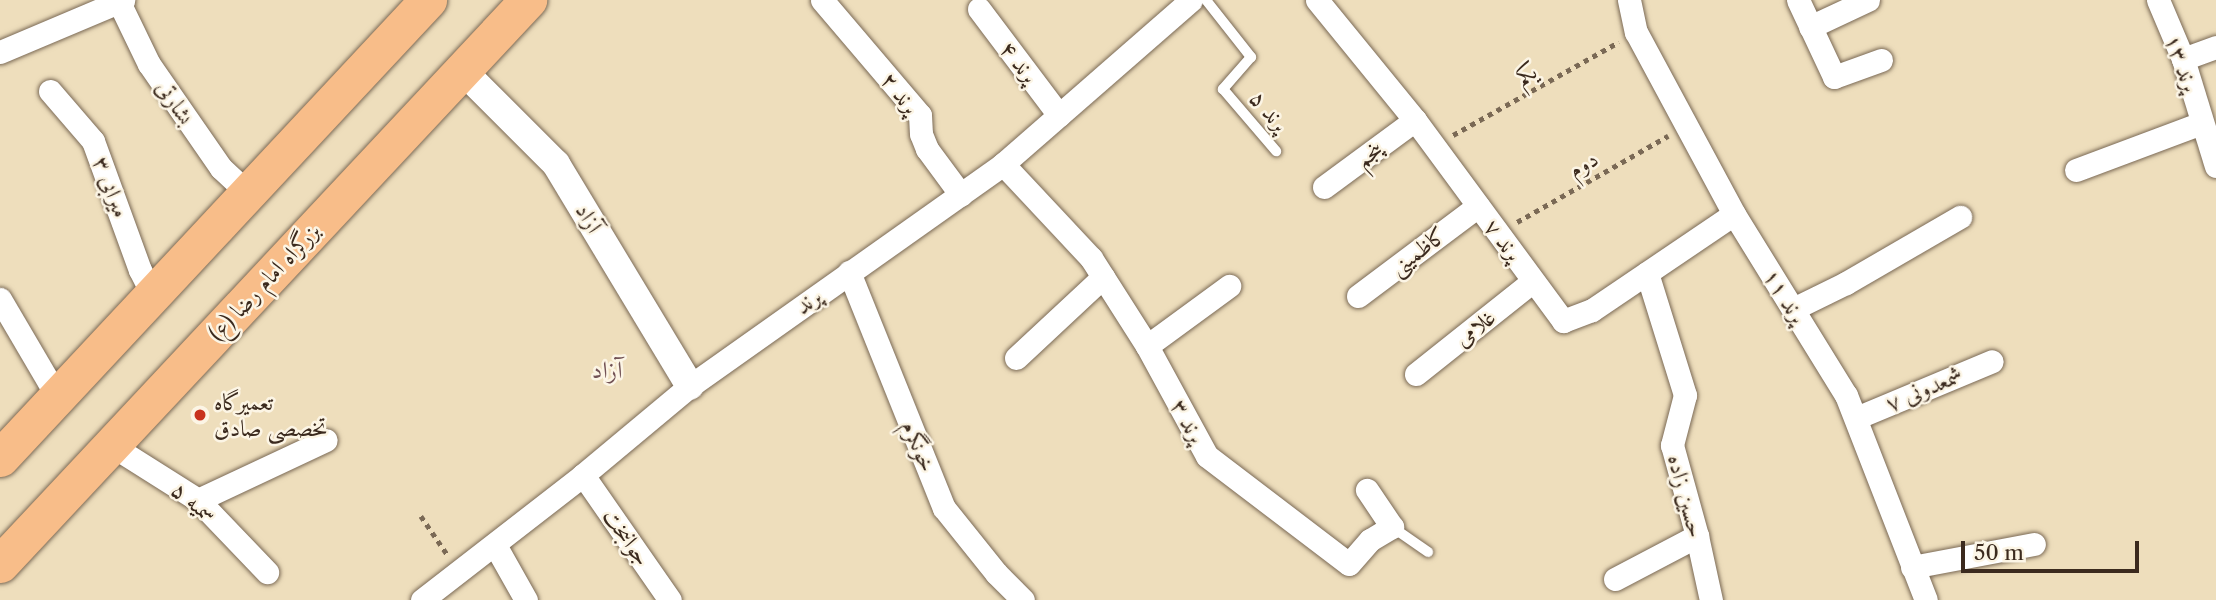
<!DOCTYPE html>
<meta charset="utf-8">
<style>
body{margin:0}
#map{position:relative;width:2216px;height:600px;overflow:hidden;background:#eedebc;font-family:"Libre Caslon Text",Amiri,serif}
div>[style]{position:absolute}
.path>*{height:4.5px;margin-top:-2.25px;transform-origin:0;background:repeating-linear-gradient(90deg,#7a6955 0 5px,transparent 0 10px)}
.roads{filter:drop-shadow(0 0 2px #7a6955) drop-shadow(0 0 2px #7a6955)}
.service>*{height:10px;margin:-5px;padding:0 5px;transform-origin:5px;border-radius:5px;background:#fff}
.minor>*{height:23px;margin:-11.5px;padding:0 11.5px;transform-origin:11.5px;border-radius:11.5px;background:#fff}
.tertiary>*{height:28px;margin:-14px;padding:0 14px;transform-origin:14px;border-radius:14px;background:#fff}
.trunk>*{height:37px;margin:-18.5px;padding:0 18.5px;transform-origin:18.5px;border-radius:18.5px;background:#f8bd89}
.dots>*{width:19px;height:19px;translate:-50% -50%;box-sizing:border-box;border:4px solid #fcf5e5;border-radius:50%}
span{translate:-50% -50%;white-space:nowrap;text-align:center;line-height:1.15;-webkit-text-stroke:5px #fcf5e5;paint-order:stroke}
.street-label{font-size:23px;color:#3b2a1e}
.poi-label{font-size:23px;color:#3b2a1e}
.left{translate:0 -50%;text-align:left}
.neighbourhood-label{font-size:24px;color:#725255}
.scale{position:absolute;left:1961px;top:541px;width:178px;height:32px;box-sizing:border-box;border:4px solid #3b2a1e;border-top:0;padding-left:9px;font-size:21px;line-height:24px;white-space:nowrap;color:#3b2a1e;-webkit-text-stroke:5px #fcf5e5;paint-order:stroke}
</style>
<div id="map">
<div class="path">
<i style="left:1453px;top:135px;width:190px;rotate:-29.3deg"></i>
<i style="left:1517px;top:222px;width:174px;rotate:-29.7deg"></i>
<i style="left:421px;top:516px;width:46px;rotate:55.6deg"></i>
</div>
<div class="roads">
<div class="service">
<i style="left:1206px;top:0;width:73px;rotate:51.7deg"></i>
<i style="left:1251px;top:57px;width:43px;rotate:131.2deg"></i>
<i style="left:1223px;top:89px;width:82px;rotate:49.5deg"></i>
<i style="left:1392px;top:527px;width:44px;rotate:34.8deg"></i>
</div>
<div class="minor">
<i style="left:118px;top:0;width:71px;rotate:64.2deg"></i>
<i style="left:149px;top:64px;width:126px;rotate:55.3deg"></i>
<i style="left:221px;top:168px;width:37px;rotate:43deg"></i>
<i style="left:822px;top:0;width:151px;rotate:49.6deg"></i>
<i style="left:920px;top:115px;width:19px;rotate:87deg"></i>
<i style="left:921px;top:134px;width:16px;rotate:68deg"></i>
<i style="left:927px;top:149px;width:57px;rotate:53.5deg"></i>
<i style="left:1317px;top:0;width:155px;rotate:50.8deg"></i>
<i style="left:1415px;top:120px;width:250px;rotate:53.6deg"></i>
<i style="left:1563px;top:321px;width:31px;rotate:-21deg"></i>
<i style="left:1592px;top:310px;width:171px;rotate:-34.1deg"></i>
<i style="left:1629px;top:0;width:33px;rotate:78deg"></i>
<i style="left:1636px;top:32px;width:207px;rotate:61.7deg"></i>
<i style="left:1734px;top:214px;width:213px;rotate:58.3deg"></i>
<i style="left:1846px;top:395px;width:220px;rotate:68.7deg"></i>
<i style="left:1798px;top:0;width:85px;rotate:64.9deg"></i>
<i style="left:1834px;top:77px;width:50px;rotate:-19.9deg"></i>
<i style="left:2158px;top:0;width:64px;rotate:67deg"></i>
<i style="left:2183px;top:59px;width:112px;rotate:72.9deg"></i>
<i style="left:979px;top:9px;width:133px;rotate:53deg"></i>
<i style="left:1810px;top:27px;width:64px;rotate:-25deg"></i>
<i style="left:0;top:52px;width:134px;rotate:-22.9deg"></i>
<i style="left:2183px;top:59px;width:35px;rotate:-20deg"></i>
<i style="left:50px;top:91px;width:66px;rotate:49.3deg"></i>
<i style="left:93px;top:141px;width:137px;rotate:70deg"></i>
<i style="left:140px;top:270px;width:28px;rotate:63deg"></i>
<i style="left:1003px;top:164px;width:129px;rotate:46.9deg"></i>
<i style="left:1091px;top:258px;width:104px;rotate:57.5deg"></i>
<i style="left:1147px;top:346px;width:125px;rotate:61.4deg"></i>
<i style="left:1207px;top:456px;width:178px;rotate:37.3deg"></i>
<i style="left:1349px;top:564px;width:32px;rotate:-49deg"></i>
<i style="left:1370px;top:540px;width:26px;rotate:-31deg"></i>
<i style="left:1392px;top:527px;width:45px;rotate:-124deg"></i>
<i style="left:2076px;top:170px;width:134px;rotate:-20.5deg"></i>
<i style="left:1324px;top:187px;width:113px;rotate:-36.4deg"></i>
<i style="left:849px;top:272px;width:254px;rotate:68.1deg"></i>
<i style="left:944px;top:508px;width:83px;rotate:51.3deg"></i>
<i style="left:996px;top:573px;width:38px;rotate:45deg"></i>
<i style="left:1647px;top:273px;width:128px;rotate:72.7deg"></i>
<i style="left:1685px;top:395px;width:52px;rotate:104.6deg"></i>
<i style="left:1672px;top:445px;width:94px;rotate:74.6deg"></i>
<i style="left:1697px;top:536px;width:66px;rotate:77.7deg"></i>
<i style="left:1358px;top:296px;width:150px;rotate:-36.9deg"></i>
<i style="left:0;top:299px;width:113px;rotate:59.6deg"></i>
<i style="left:1793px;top:309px;width:59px;rotate:-26.1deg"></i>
<i style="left:1846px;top:283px;width:132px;rotate:-30.1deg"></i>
<i style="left:1147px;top:346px;width:102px;rotate:-36.2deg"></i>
<i style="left:1016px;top:358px;width:119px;rotate:-43deg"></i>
<i style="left:1416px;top:374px;width:149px;rotate:-38.5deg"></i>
<i style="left:1856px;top:418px;width:147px;rotate:-22.7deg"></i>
<i style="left:111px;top:445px;width:103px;rotate:32.3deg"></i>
<i style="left:198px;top:500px;width:100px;rotate:46.2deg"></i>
<i style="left:583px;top:475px;width:152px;rotate:55.2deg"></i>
<i style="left:198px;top:500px;width:141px;rotate:-25.1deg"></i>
<i style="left:495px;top:545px;width:63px;rotate:60.6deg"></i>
<i style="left:1912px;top:567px;width:124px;rotate:-10.7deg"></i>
<i style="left:1615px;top:579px;width:93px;rotate:-27.7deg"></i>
<i style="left:422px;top:600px;width:204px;rotate:-37.8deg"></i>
<i style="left:583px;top:475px;width:139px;rotate:-39.8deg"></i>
<i style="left:690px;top:386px;width:384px;rotate:-35.3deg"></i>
<i style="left:1003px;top:164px;width:249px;rotate:-41.1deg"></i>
</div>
<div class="tertiary">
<i style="left:462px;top:70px;width:133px;rotate:45deg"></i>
<i style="left:556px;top:164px;width:259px;rotate:58.9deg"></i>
</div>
<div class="trunk">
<i style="left:0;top:458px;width:627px;rotate:-46.94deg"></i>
<i style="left:0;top:564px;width:773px;rotate:-46.89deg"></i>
</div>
</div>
<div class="dots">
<i style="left:200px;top:415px;background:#c8321e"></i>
</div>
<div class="street-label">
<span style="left:1019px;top:62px;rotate:53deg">پرند ۴</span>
<span style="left:2182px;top:63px;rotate:70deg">پرند ۱۳</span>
<span style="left:1526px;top:74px;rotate:-29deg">یکم</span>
<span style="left:900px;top:93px;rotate:53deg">پرند ۲</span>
<span style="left:175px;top:102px;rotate:55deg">بشارتی</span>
<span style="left:1269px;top:111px;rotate:50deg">پرند ۵</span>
<span style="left:1369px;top:154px;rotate:-37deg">پنجم</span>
<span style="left:1583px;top:164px;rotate:-30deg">دوم</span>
<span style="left:111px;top:187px;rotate:69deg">میرابی ۳</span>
<span style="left:589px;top:218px;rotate:59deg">آزاد</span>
<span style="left:1503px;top:240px;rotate:53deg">پرند ۷</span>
<span style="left:1418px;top:251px;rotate:-37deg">کاظمینی</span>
<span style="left:264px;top:282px;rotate:-47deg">بزرگراه امام رضا (ع)</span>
<span style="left:1785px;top:296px;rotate:58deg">پرند ۱۱</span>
<span style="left:808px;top:301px;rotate:-36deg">پرند</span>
<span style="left:1475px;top:328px;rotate:-39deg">غلامی</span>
<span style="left:1924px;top:389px;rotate:-23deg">شمعدونی ۷</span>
<span style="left:1188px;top:421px;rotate:61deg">پرند ۳</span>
<span style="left:919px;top:446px;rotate:67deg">خونگرم</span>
<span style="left:1686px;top:496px;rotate:75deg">حسین زاده</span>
<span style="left:194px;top:502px;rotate:39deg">سمیه ۵</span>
<span style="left:627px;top:537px;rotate:55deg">جوانبخت</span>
</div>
<div class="poi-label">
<span class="left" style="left:214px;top:415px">تعمیرگاه<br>تخصصی صادق</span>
</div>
<div class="neighbourhood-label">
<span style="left:607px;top:370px">آزاد</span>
</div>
<div class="scale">50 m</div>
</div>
